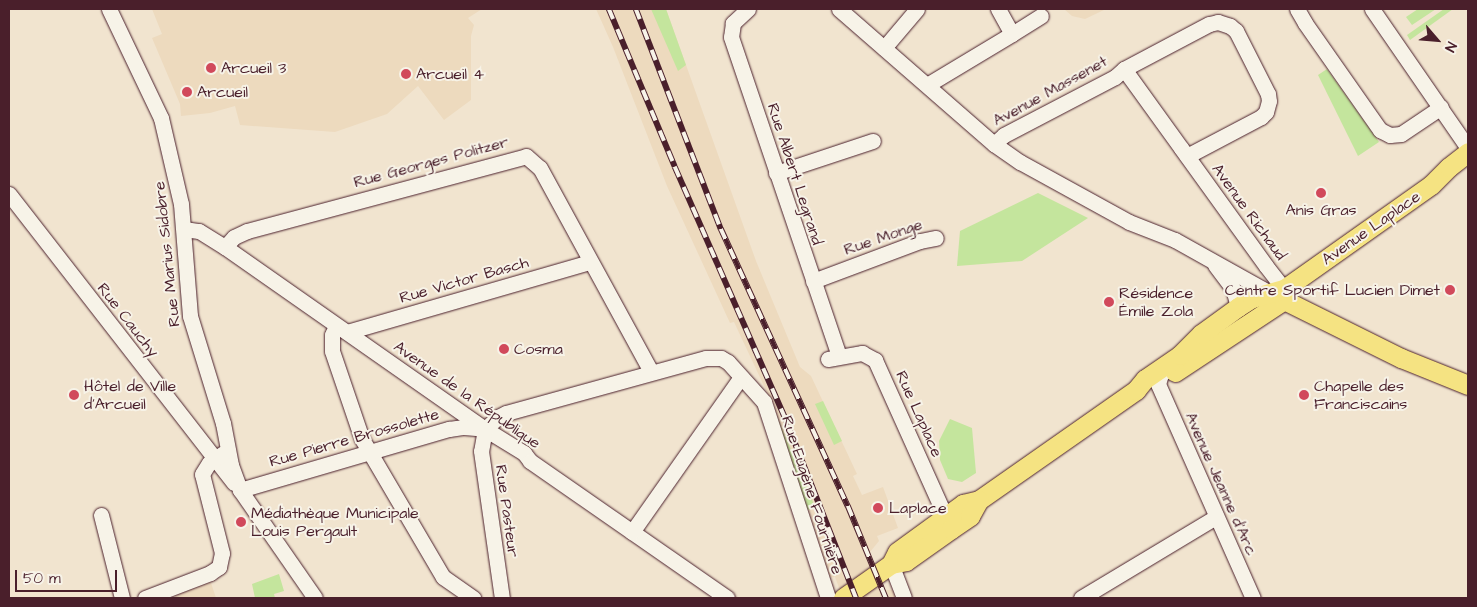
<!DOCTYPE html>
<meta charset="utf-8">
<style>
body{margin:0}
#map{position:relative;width:1477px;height:607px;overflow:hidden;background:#f1e4cf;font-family:"Architects Daughter",sans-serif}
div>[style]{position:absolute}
.built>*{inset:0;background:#eddabe}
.green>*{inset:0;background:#c4e59d}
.roads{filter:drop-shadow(0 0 1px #4a1f2b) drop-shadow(0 0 1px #4a1f2b)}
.minor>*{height:15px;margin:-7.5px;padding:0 7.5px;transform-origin:7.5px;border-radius:7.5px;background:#f7f3e8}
.major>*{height:19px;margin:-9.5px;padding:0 9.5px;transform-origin:9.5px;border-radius:9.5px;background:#f5e382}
.rail>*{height:5.5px;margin-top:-2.75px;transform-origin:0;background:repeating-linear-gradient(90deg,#f7f3e8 0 11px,#4a1f2b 0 22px);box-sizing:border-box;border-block:1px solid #4a1f2b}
.dots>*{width:14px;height:14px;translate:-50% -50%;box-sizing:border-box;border:2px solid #f7f3e8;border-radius:50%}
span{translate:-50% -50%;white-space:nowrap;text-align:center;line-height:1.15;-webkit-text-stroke:4px #f7f3e8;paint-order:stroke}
.poi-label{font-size:16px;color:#4a1f2b}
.left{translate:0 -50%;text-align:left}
.right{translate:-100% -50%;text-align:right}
.street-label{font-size:16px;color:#4a1f2b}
.frame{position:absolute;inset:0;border:10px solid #4a1f2b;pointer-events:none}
.north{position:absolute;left:1412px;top:15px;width:50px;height:50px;-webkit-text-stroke:4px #f7f3e8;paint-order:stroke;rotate:117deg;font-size:14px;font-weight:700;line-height:20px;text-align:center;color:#4a1f2b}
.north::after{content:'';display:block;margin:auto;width:18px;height:22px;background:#4a1f2b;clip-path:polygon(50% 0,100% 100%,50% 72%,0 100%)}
.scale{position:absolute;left:15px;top:570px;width:102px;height:22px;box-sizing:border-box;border:2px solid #4a1f2b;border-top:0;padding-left:6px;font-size:15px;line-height:18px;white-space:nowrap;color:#4a1f2b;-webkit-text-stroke:4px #f7f3e8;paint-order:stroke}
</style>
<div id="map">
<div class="built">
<i style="clip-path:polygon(152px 9px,482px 9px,468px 18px,474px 25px,471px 36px,471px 100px,444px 120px,418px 86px,387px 114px,335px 132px,240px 125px,235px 106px,210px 113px,181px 116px,180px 104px,152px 38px,162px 34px)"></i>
<i style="clip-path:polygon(596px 9px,666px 9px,756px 261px,800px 367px,811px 376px,857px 474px,853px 476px,862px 495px,883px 487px,898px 528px,877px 536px,879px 541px,870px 552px,885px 590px,896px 590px,899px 598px,843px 598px,835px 577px,826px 578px,771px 401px,734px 322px,730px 323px,667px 186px,613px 47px)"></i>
<i style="clip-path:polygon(1064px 9px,1106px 9px,1085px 19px,1072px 16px)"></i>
<i style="clip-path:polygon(210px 580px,216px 598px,176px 598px,174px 594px)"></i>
</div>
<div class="green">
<i style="clip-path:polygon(651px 9px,666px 9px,686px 65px,678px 71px)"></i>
<i style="clip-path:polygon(1418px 9px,1436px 9px,1412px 25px,1406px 17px)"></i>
<i style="clip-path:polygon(1444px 9px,1453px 9px,1410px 40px,1407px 35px)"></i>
<i style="clip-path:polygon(1327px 69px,1379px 142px,1358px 156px,1318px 75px)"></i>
<i style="clip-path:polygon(1038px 193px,1088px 218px,1022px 261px,957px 266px,960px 231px)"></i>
<i style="clip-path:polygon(823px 401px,842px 441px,834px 445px,815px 404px)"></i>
<i style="clip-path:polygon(771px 402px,815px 507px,805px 511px)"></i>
<i style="clip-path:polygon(950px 419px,972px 428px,976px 473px,962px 482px,948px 479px,940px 460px,939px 441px)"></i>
<i style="clip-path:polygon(279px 574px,284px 591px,274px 594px,275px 598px,255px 598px,252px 584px)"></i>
</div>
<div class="roads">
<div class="minor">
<i style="left:109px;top:9px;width:121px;rotate:64.5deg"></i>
<i style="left:161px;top:118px;width:88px;rotate:76.9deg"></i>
<i style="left:181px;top:204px;width:112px;rotate:85.4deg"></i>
<i style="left:190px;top:316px;width:112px;rotate:72.9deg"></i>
<i style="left:223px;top:423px;width:43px;rotate:79.2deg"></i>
<i style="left:231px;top:465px;width:27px;rotate:70deg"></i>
<i style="left:240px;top:490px;width:131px;rotate:55.2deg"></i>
<i style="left:748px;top:9px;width:21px;rotate:137deg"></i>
<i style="left:733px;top:23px;width:14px;rotate:98deg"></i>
<i style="left:731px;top:37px;width:337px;rotate:71.3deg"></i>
<i style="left:839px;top:9px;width:206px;rotate:41.1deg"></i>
<i style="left:994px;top:144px;width:32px;rotate:35deg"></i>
<i style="left:1020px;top:162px;width:124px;rotate:28.8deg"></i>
<i style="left:1129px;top:222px;width:49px;rotate:21.4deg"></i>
<i style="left:1175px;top:240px;width:115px;rotate:29.2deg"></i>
<i style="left:1297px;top:9px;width:16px;rotate:60deg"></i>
<i style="left:1305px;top:23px;width:131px;rotate:55deg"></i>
<i style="left:1380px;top:130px;width:11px;rotate:27deg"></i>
<i style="left:1390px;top:135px;width:11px;rotate:-5deg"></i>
<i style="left:1401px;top:134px;width:48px;rotate:-34deg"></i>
<i style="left:1372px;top:9px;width:169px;rotate:55.4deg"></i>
<i style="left:1012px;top:34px;width:34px;rotate:-32deg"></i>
<i style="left:884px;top:48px;width:51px;rotate:-49.8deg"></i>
<i style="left:927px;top:85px;width:99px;rotate:-31deg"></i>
<i style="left:1012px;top:34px;width:29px;rotate:-119deg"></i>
<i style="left:994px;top:144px;width:13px;rotate:-42deg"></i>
<i style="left:1004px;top:135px;width:125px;rotate:-27.6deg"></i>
<i style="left:1115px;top:77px;width:12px;rotate:-42deg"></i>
<i style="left:1187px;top:156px;width:84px;rotate:-27.8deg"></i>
<i style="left:1261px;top:117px;width:7px;rotate:-45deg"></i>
<i style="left:1266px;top:112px;width:11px;rotate:-75deg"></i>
<i style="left:1269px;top:101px;width:7px;rotate:-98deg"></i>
<i style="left:1268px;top:94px;width:71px;rotate:-116.9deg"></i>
<i style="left:1236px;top:31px;width:8px;rotate:-140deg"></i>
<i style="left:1230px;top:26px;width:13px;rotate:-162deg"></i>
<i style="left:1218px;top:22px;width:9px;rotate:167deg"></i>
<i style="left:1209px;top:24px;width:96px;rotate:152.1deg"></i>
<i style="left:1124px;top:69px;width:97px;rotate:54.2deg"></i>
<i style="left:1181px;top:148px;width:145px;rotate:54.2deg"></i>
<i style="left:1266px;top:266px;width:29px;rotate:52deg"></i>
<i style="left:776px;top:173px;width:102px;rotate:-18.3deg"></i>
<i style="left:9px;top:194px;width:366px;rotate:52.1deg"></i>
<i style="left:184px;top:229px;width:15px;rotate:8deg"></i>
<i style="left:199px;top:231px;width:31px;rotate:32deg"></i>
<i style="left:225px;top:247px;width:317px;rotate:35deg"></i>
<i style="left:485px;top:429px;width:46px;rotate:31.6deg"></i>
<i style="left:524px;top:453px;width:10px;rotate:53deg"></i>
<i style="left:530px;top:461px;width:240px;rotate:34.8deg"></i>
<i style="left:225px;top:247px;width:13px;rotate:-48deg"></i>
<i style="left:234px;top:237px;width:14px;rotate:-25deg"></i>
<i style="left:247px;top:231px;width:289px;rotate:-15deg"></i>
<i style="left:526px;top:156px;width:18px;rotate:41deg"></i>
<i style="left:540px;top:168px;width:232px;rotate:61.4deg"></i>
<i style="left:1215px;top:265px;width:30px;rotate:53deg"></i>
<i style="left:1233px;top:289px;width:19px;rotate:74deg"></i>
<i style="left:813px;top:281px;width:114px;rotate:-20.5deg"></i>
<i style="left:920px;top:241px;width:16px;rotate:-11deg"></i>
<i style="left:336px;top:326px;width:10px;rotate:114deg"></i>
<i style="left:332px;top:335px;width:16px;rotate:90deg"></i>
<i style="left:332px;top:351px;width:93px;rotate:71.2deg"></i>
<i style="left:362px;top:439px;width:160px;rotate:59.6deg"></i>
<i style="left:443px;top:577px;width:37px;rotate:35deg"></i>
<i style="left:347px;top:332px;width:253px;rotate:-16.1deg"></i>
<i style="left:828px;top:359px;width:35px;rotate:-10deg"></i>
<i style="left:862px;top:353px;width:15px;rotate:28deg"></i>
<i style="left:875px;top:360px;width:183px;rotate:65.8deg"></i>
<i style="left:1170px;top:368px;width:11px;rotate:146deg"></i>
<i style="left:1161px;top:374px;width:10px;rotate:107deg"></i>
<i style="left:1158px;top:384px;width:234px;rotate:66.1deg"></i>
<i style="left:485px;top:429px;width:22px;rotate:100deg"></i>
<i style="left:481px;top:451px;width:148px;rotate:81.9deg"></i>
<i style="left:240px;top:490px;width:218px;rotate:-16.3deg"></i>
<i style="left:449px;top:429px;width:15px;rotate:-8deg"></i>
<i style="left:464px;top:427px;width:21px;rotate:5deg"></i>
<i style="left:485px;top:429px;width:18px;rotate:-43deg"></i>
<i style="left:498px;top:417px;width:9px;rotate:-27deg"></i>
<i style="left:506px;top:413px;width:207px;rotate:-15.4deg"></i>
<i style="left:706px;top:358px;width:15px"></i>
<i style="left:721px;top:358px;width:8px;rotate:30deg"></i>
<i style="left:728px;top:362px;width:54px;rotate:48deg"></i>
<i style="left:764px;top:402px;width:206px;rotate:71.9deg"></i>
<i style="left:101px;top:515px;width:86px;rotate:75.8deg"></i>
<i style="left:632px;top:532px;width:189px;rotate:-54.9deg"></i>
<i style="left:891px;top:564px;width:36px;rotate:69deg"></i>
<i style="left:145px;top:598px;width:70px;rotate:-21deg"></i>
<i style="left:210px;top:573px;width:11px;rotate:-34deg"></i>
<i style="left:219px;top:567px;width:14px;rotate:-78deg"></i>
<i style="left:222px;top:553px;width:81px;rotate:-104.2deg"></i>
<i style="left:202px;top:474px;width:13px;rotate:-58deg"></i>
<i style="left:209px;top:463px;width:16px;rotate:-35deg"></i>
<i style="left:1081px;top:598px;width:157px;rotate:-31deg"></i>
</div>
<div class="major">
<i style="left:1175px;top:372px;width:131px;rotate:-33.4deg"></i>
<i style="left:1284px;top:300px;width:131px;rotate:26.4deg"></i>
<i style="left:1401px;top:358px;width:72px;rotate:21.9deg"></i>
<i style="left:891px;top:564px;width:13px;rotate:-63deg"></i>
<i style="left:897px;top:552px;width:82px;rotate:-36deg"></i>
<i style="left:963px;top:504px;width:16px;rotate:-14deg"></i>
<i style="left:979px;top:500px;width:192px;rotate:-35deg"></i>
<i style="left:1136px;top:390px;width:14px;rotate:-51deg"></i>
<i style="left:1145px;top:379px;width:42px;rotate:-34.4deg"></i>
<i style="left:1180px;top:355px;width:30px;rotate:-45deg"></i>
<i style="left:1201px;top:334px;width:46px;rotate:-36.1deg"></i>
<i style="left:1238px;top:307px;width:17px;rotate:-33deg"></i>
<i style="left:1252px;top:298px;width:33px;rotate:-16deg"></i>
<i style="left:1284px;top:289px;width:180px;rotate:-35.3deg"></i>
<i style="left:1431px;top:185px;width:25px;rotate:-45deg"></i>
<i style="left:1449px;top:167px;width:24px;rotate:-38deg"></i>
<i style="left:843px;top:598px;width:59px;rotate:-35.3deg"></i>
<i style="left:891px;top:564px;width:15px;rotate:-11deg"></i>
<i style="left:906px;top:561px;width:55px;rotate:-35.4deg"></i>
<i style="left:951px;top:529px;width:23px;rotate:-34deg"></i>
<i style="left:970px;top:516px;width:18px;rotate:-61deg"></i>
</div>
</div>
<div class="rail">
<i style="left:609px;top:9px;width:171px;rotate:67.3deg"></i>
<i style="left:675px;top:167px;width:282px;rotate:66.3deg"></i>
<i style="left:788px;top:425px;width:186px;rotate:68.5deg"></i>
<i style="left:636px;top:9px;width:236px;rotate:68.9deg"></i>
<i style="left:721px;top:229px;width:305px;rotate:65.4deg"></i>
<i style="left:848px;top:506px;width:100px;rotate:67.6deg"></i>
</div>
<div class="dots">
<i style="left:211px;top:68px;background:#d1495b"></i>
<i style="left:406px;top:74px;background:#d1495b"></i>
<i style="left:187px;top:92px;background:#d1495b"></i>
<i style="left:1321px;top:193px;background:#d1495b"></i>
<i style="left:1450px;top:290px;background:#d1495b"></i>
<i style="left:1109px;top:302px;background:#d1495b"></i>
<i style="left:504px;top:349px;background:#d1495b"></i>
<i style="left:74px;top:395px;background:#d1495b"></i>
<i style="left:1304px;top:395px;background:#d1495b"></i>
<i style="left:878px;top:508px;background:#d1495b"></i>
<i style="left:241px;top:522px;background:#d1495b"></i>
</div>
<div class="poi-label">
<span class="left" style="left:221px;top:68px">Arcueil 3</span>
<span class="left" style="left:416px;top:74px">Arcueil 4</span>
<span class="left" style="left:197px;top:92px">Arcueil</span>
<span style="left:1321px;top:210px">Anis Gras</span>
<span class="right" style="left:1440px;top:290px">Centre Sportif Lucien Dimet</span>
<span class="left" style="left:1119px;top:302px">Résidence<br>Émile Zola</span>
<span class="left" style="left:514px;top:349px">Cosma</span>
<span class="left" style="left:84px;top:395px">Hôtel de Ville<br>d'Arcueil</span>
<span class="left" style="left:1314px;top:395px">Chapelle des<br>Franciscains</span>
<span class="left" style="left:889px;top:508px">Laplace</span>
<span class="left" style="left:251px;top:522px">Médiathèque Municipale<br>Louis Pergault</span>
</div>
<div class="street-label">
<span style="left:1050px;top:91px;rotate:-29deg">Avenue Massenet</span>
<span style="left:431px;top:162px;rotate:-15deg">Rue Georges Politzer</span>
<span style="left:795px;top:174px;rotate:72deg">Rue Albert Legrand</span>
<span style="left:1249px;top:212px;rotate:54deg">Avenue Richaud</span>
<span style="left:1371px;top:228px;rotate:-35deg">Avenue Laplace</span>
<span style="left:883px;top:237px;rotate:-19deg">Rue Monge</span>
<span style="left:167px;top:254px;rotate:-96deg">Rue Marius Sidobre</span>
<span style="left:464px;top:280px;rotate:-16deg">Rue Victor Basch</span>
<span style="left:128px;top:320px;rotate:52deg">Rue Cauchy</span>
<span style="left:467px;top:395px;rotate:35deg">Avenue de la République</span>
<span style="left:919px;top:414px;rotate:66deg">Rue Laplace</span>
<span style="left:354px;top:438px;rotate:-16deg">Rue Pierre Brossolette</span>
<span style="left:1221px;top:484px;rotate:66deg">Avenue Jeanne d'Arc</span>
<span style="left:812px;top:495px;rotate:72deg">Rue Eugène Fournière</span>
<span style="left:507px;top:511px;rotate:82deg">Rue Pasteur</span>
</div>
<div class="frame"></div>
<div class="north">N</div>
<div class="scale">50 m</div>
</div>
